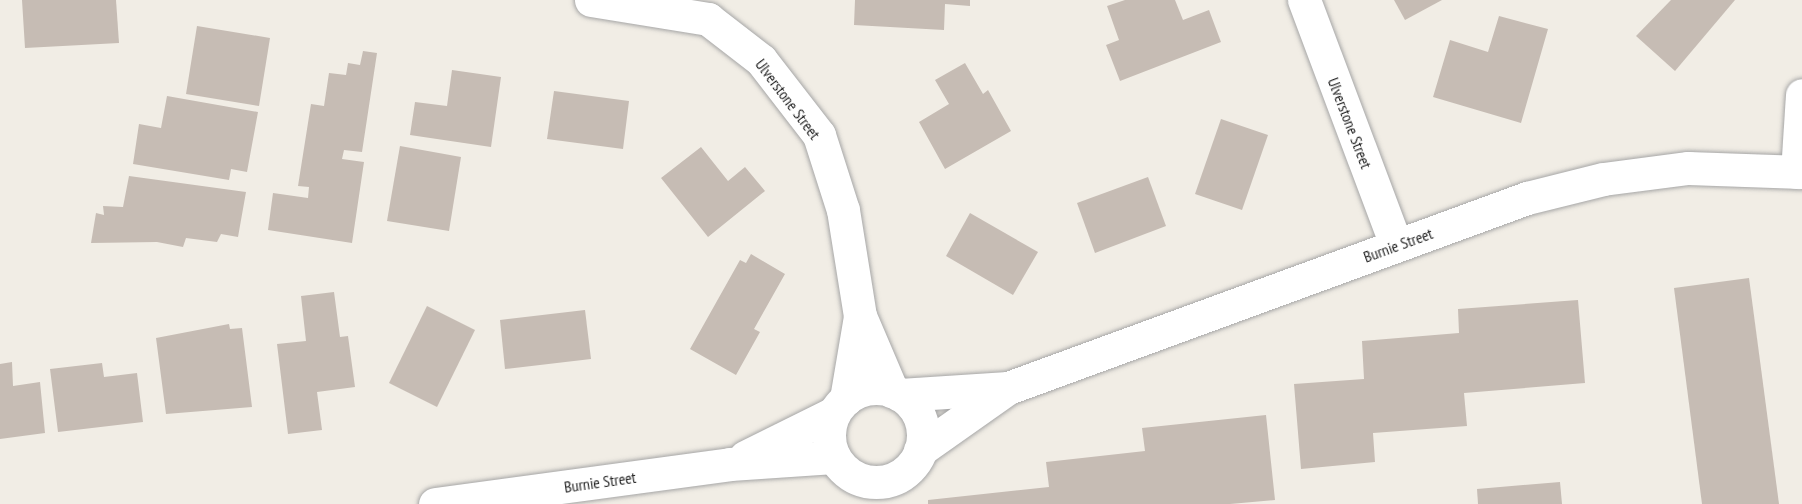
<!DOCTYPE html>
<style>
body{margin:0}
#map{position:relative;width:1802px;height:504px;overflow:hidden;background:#f1ede5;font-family:"PT Sans Narrow",sans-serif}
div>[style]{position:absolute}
.building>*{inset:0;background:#c6bcb4}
.roads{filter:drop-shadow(0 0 2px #a6a6a6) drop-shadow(0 0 2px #a6a6a6)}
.minor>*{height:33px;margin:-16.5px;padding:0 16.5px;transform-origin:16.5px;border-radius:16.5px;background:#fff}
.minor>.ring{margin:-16.5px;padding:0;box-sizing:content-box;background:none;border:33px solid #fff;border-radius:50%}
span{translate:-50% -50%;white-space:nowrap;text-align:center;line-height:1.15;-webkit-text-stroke:4.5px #fff;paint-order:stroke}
.street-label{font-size:16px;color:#1f1f1f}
</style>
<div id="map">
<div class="building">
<i style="clip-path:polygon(22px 0,116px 0,119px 43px,25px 48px)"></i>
<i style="clip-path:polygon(855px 0,970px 0,970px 6px,945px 4px,944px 30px,854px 25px)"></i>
<i style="clip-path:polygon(1125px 0,1175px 0,1183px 20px,1209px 10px,1221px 42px,1120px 81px,1106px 45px,1119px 40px,1107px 6px)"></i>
<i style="clip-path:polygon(1394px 0,1442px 0,1405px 20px)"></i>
<i style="clip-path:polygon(1671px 0,1735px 0,1675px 71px,1636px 36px)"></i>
<i style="clip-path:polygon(1499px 16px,1548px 29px,1521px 123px,1433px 97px,1450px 40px,1488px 52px)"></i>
<i style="clip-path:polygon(197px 26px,270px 38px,259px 106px,186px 94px)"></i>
<i style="clip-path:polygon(363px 51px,377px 53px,362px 152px,344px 150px,342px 159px,364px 162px,352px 243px,268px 230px,273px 193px,308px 198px,309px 187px,298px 186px,311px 104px,324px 106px,329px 73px,346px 75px,348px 63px,360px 65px)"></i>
<i style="clip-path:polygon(965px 63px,983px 94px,988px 90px,1011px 131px,945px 169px,919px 122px,949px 104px,935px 80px)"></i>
<i style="clip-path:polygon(452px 70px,501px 77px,491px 147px,410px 135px,415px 102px,447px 106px)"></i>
<i style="clip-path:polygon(554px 91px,629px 101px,623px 149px,547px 139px)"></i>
<i style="clip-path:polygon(167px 96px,258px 112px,247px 172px,231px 169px,229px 180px,133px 164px,139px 124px,161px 128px)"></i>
<i style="clip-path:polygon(1221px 119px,1268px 135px,1242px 210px,1195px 194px)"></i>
<i style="clip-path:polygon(400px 146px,461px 157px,449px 231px,387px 221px)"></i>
<i style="clip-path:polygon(701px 147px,728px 181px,745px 167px,765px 191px,708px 237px,661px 178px)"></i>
<i style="clip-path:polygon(129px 176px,246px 192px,238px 237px,221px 234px,217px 242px,186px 238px,183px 247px,157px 242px,91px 243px,96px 213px,104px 215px,103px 206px,123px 207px)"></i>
<i style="clip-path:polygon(1148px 177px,1166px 226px,1095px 253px,1077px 203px)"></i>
<i style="clip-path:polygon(970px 213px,1038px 252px,1013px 295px,946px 256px)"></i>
<i style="clip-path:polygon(751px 254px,785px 274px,754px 329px,760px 332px,736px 375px,690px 349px,740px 260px,746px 263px)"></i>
<i style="clip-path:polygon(1749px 278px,1779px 504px,1702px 504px,1674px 288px)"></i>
<i style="clip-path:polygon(334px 292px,340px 337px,348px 336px,355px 387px,317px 392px,322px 430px,288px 434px,277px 344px,306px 341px,301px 296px)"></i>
<i style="clip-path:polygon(1578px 300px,1585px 383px,1464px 393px,1467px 426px,1373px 433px,1375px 462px,1301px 469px,1294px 384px,1364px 379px,1362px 341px,1459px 333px,1458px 309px)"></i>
<i style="clip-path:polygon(427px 306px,475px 330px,437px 407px,389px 383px)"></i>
<i style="clip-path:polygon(585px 310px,591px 359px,505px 369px,500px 320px)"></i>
<i style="clip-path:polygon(229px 324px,230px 329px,242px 328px,252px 407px,166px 414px,156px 338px)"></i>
<i style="clip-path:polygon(12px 362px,13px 386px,40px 382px,45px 433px,0 439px,0 364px)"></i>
<i style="clip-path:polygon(102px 363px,104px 377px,137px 373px,143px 422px,58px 432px,50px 369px)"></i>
<i style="clip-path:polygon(1266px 415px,1275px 500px,1230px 504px,928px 504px,928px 500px,1049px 487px,1046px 462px,1145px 451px,1142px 428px)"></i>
<i style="clip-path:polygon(1560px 482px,1562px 504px,1478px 504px,1477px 489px)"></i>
</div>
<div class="roads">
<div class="minor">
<i style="left:591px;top:0;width:119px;rotate:9.2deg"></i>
<i style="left:708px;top:19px;width:67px;rotate:37.7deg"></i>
<i style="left:761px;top:60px;width:95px;rotate:52.3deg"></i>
<i style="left:819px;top:135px;width:79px;rotate:72.3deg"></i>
<i style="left:843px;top:210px;width:107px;rotate:80.9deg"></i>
<i style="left:860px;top:316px;width:82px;rotate:66.9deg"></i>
<i style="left:1304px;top:0;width:262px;rotate:69.4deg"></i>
<i style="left:1797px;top:172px;width:77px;rotate:-86.3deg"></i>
<i class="ring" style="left:829px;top:388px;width:61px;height:61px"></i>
<i style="left:900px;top:395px;width:108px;rotate:-3.7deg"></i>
<i style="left:846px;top:399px;width:84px;rotate:-80.4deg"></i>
<i style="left:920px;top:450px;width:108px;rotate:-35.2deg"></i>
<i style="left:1008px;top:388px;width:553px;rotate:-20.11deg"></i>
<i style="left:1527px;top:198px;width:78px;rotate:-14deg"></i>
<i style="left:1603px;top:179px;width:86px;rotate:-7.4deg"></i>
<i style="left:1688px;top:168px;width:114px;rotate:2deg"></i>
<i style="left:745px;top:457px;width:99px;rotate:-26.3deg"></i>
<i style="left:435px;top:504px;width:298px;rotate:-7.7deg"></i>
<i style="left:730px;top:464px;width:104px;rotate:-3.9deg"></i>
</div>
</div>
<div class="street-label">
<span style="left:788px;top:99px;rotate:53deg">Ulverstone Street</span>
<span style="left:1350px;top:123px;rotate:69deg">Ulverstone Street</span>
<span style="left:1398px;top:245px;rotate:-20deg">Burnie Street</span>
<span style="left:600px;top:482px;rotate:-8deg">Burnie Street</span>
</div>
</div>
